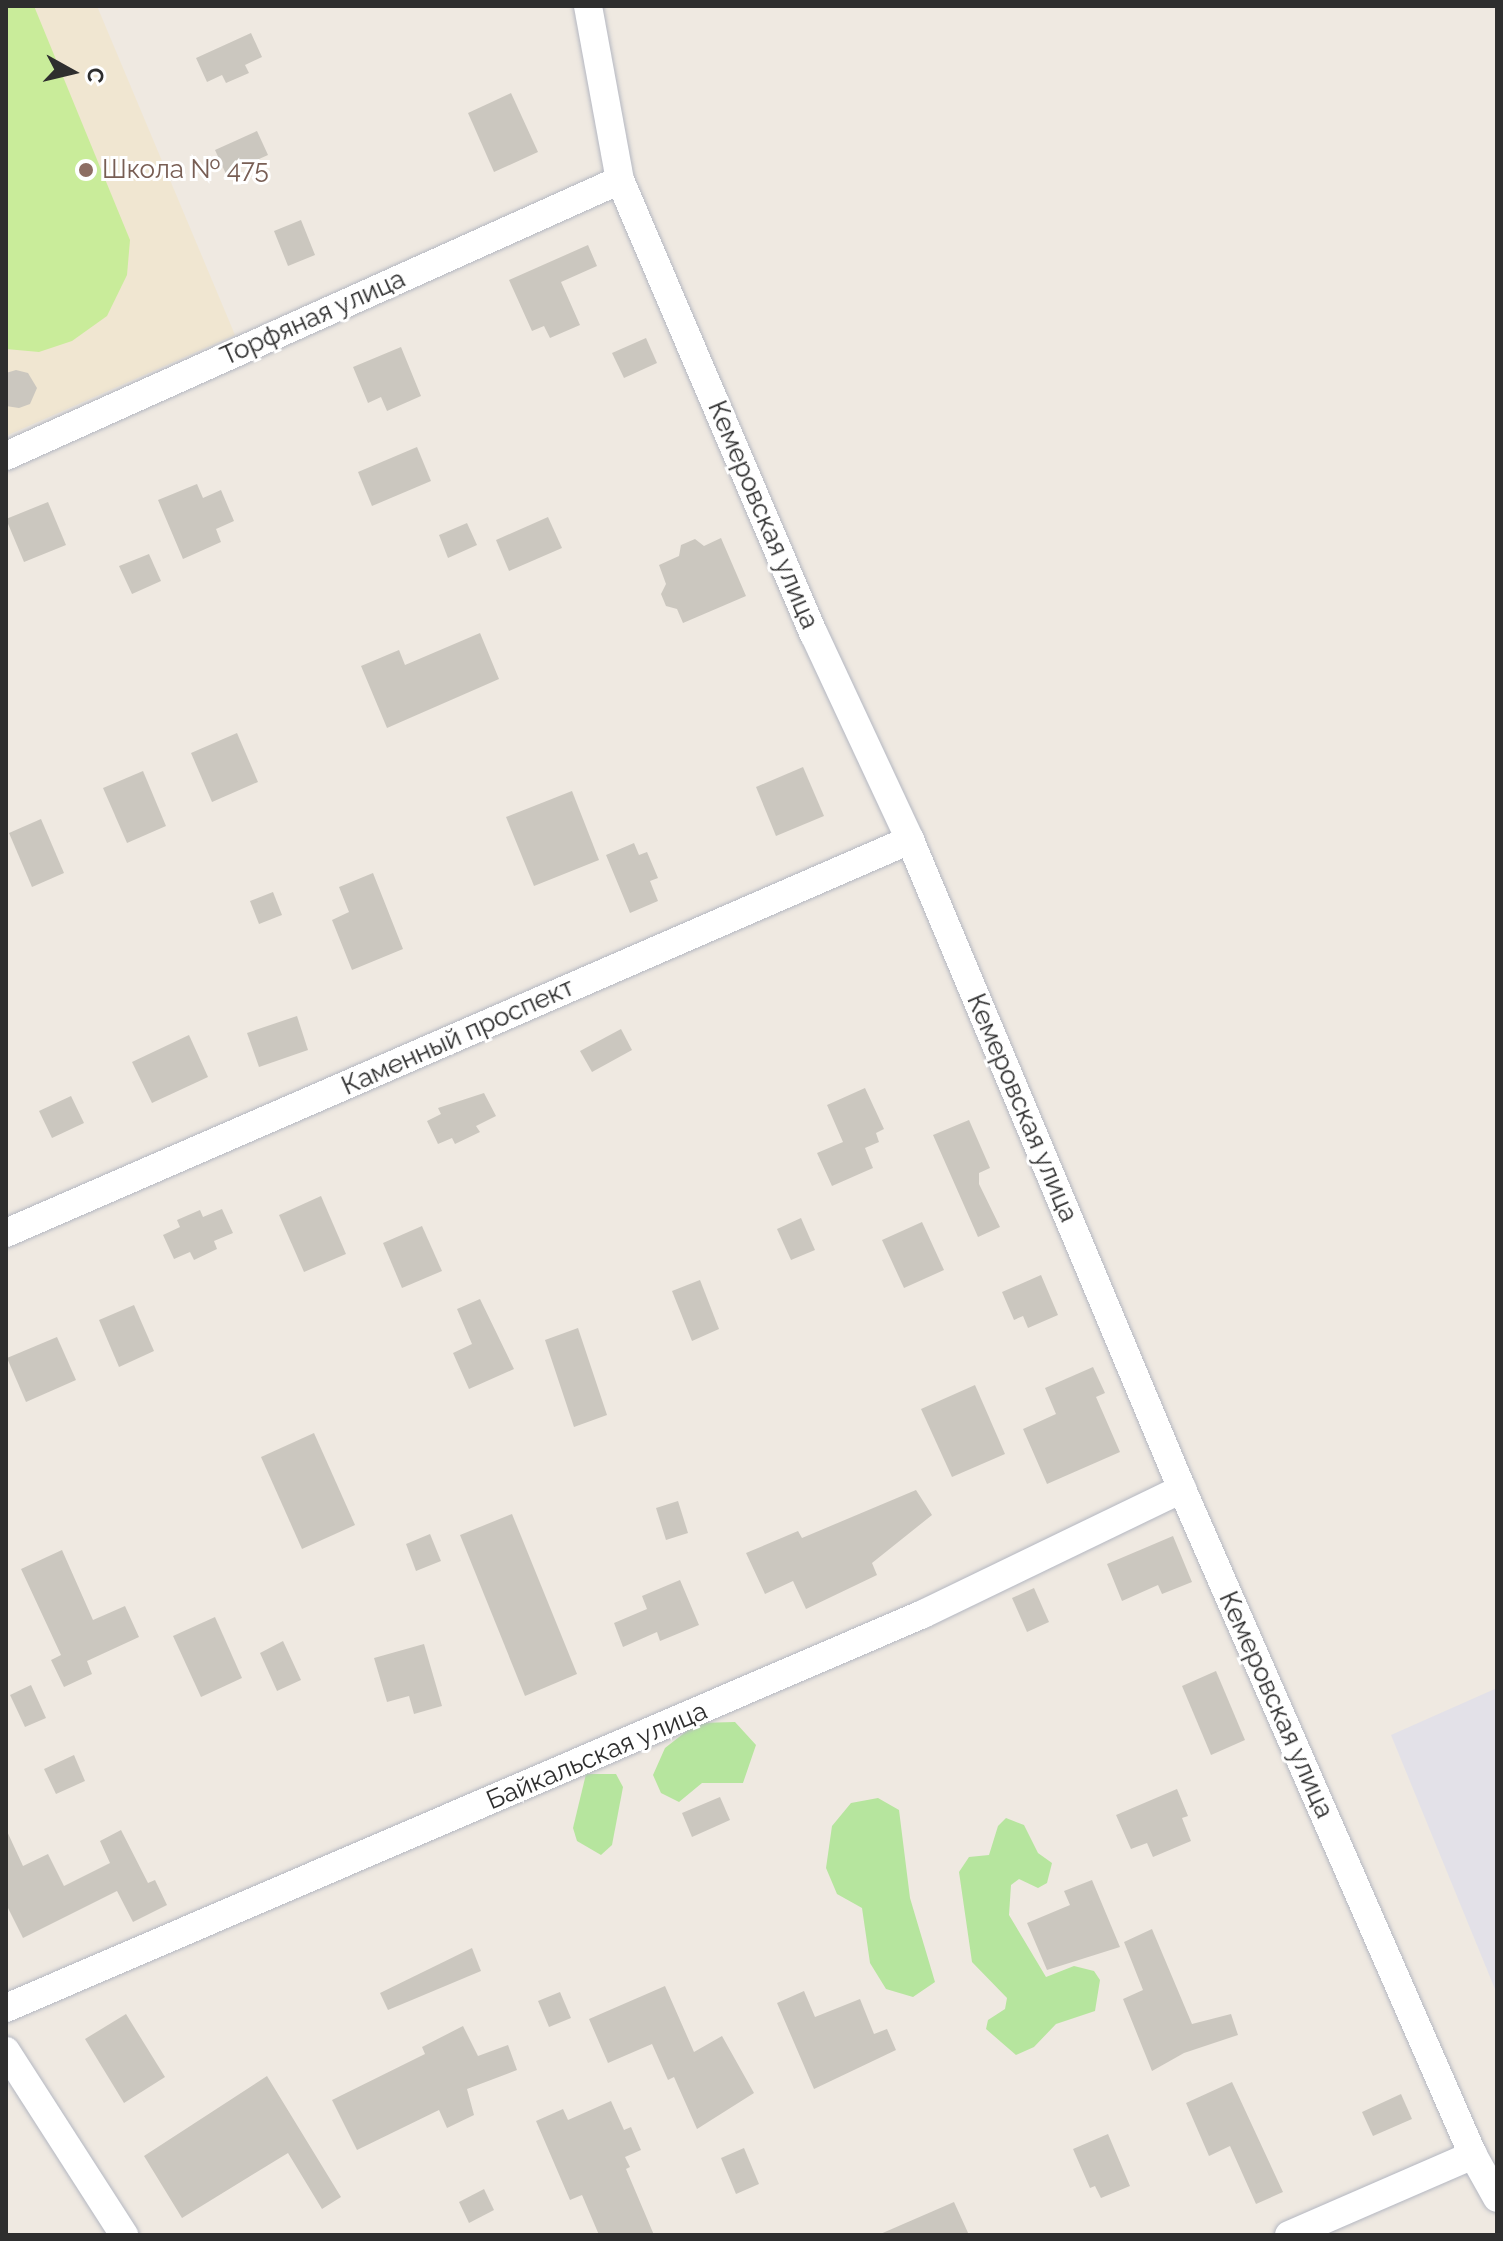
<!DOCTYPE html>
<meta charset="utf-8">
<style>
body{margin:0}
#map{position:relative;width:1503px;height:2241px;overflow:hidden;background:#efe9e1;font-family:Raleway,sans-serif}
div>[style]{position:absolute}
.industrial>*{inset:0;background:#e3e1e8}
.education>*{inset:0;background:#f0e6d1}
.green>*{inset:0;background:#b6e59e}
.pitch>*{inset:0;background:#c9ec9a}
.building>*{inset:0;background:#cbc7bf}
.roads{filter:drop-shadow(0 0 2px #b4b7c1) drop-shadow(0 0 2px #b4b7c1)}
.street>*{height:28px;margin:-14px;padding:0 14px;transform-origin:14px;border-radius:14px;background:#fff}
.dots>*{width:22px;height:22px;translate:-50% -50%;box-sizing:border-box;border:4px solid #fff;border-radius:50%}
span{translate:-50% -50%;white-space:nowrap;text-align:center;line-height:1.15;-webkit-text-stroke:6px #fff;paint-order:stroke}
.education-label{font-size:26px;color:#785e54}
.left{translate:0 -50%;text-align:left}
.street-label{font-size:26px;color:#2e2e2e}
.frame{position:absolute;inset:0;border:8px solid #2e2e2e;pointer-events:none}
.north{position:absolute;left:32px;top:32px;width:80px;height:80px;-webkit-text-stroke:6px #fff;paint-order:stroke;rotate:98deg;font-size:22px;font-weight:700;line-height:32px;text-align:center;color:#2e2e2e}
.north::after{content:'';display:block;margin:auto;width:28px;height:36px;background:#2e2e2e;clip-path:polygon(50% 0,100% 100%,50% 72%,0 100%)}
</style>
<div id="map">
<div class="industrial">
<i style="clip-path:polygon(1497px 1688px,1497px 1994px,1391px 1735px)"></i>
</div>
<div class="education">
<i style="clip-path:polygon(6px 6px,97px 6px,235px 335px,6px 436px)"></i>
</div>
<div class="green">
<i style="clip-path:polygon(735px 1722px,756px 1745px,743px 1783px,702px 1783px,679px 1802px,661px 1793px,653px 1775px,665px 1748px,697px 1723px)"></i>
<i style="clip-path:polygon(586px 1774px,616px 1774px,623px 1787px,612px 1845px,601px 1855px,577px 1841px,573px 1828px)"></i>
<i style="clip-path:polygon(878px 1798px,899px 1810px,910px 1898px,935px 1982px,913px 1997px,886px 1989px,870px 1963px,862px 1908px,837px 1894px,826px 1868px,832px 1826px,851px 1803px)"></i>
<i style="clip-path:polygon(1006px 1818px,1024px 1825px,1038px 1853px,1052px 1863px,1047px 1883px,1038px 1888px,1019px 1879px,1011px 1885px,1009px 1915px,1046px 1977px,1074px 1966px,1094px 1971px,1100px 1980px,1095px 2011px,1056px 2024px,1034px 2047px,1016px 2055px,986px 2029px,988px 2020px,1005px 2009px,1007px 1998px,972px 1962px,959px 1872px,969px 1857px,989px 1855px,998px 1826px)"></i>
</div>
<div class="pitch">
<i style="clip-path:polygon(6px 6px,34px 6px,130px 240px,127px 275px,107px 316px,72px 341px,39px 352px,6px 349px)"></i>
</div>
<div class="building">
<i style="clip-path:polygon(251px 33px,262px 57px,245px 65px,249px 73px,226px 83px,222px 75px,207px 82px,196px 58px)"></i>
<i style="clip-path:polygon(511px 93px,538px 152px,494px 172px,468px 113px)"></i>
<i style="clip-path:polygon(257px 131px,268px 155px,226px 174px,215px 150px)"></i>
<i style="clip-path:polygon(301px 220px,315px 255px,288px 266px,274px 231px)"></i>
<i style="clip-path:polygon(588px 245px,597px 266px,561px 282px,580px 325px,550px 338px,544px 326px,532px 331px,509px 280px)"></i>
<i style="clip-path:polygon(646px 338px,657px 363px,624px 378px,612px 353px)"></i>
<i style="clip-path:polygon(401px 347px,421px 396px,387px 411px,381px 397px,368px 403px,353px 367px)"></i>
<i style="clip-path:polygon(16px 370px,28px 373px,37px 388px,30px 404px,19px 408px,6px 406px,6px 373px)"></i>
<i style="clip-path:polygon(417px 447px,431px 481px,372px 506px,358px 472px)"></i>
<i style="clip-path:polygon(197px 484px,203px 498px,221px 490px,234px 521px,216px 529px,221px 542px,183px 559px,158px 500px)"></i>
<i style="clip-path:polygon(48px 502px,66px 545px,24px 562px,6px 519px)"></i>
<i style="clip-path:polygon(548px 517px,562px 548px,509px 571px,496px 540px)"></i>
<i style="clip-path:polygon(467px 523px,477px 545px,448px 558px,439px 535px)"></i>
<i style="clip-path:polygon(721px 538px,746px 596px,683px 623px,677px 609px,666px 606px,661px 594px,666px 584px,659px 565px,679px 556px,681px 545px,695px 539px,704px 546px)"></i>
<i style="clip-path:polygon(149px 554px,161px 581px,132px 594px,119px 566px)"></i>
<i style="clip-path:polygon(480px 633px,499px 679px,387px 728px,361px 666px,399px 650px,405px 665px)"></i>
<i style="clip-path:polygon(237px 733px,258px 782px,212px 802px,191px 753px)"></i>
<i style="clip-path:polygon(803px 767px,824px 816px,776px 836px,756px 787px)"></i>
<i style="clip-path:polygon(143px 771px,166px 826px,127px 843px,103px 788px)"></i>
<i style="clip-path:polygon(572px 791px,599px 860px,534px 886px,506px 817px)"></i>
<i style="clip-path:polygon(41px 819px,64px 873px,32px 887px,9px 833px)"></i>
<i style="clip-path:polygon(634px 843px,639px 855px,647px 852px,658px 878px,650px 881px,658px 901px,630px 913px,606px 855px)"></i>
<i style="clip-path:polygon(373px 873px,403px 949px,352px 970px,332px 920px,349px 912px,339px 887px)"></i>
<i style="clip-path:polygon(273px 892px,282px 915px,259px 924px,250px 901px)"></i>
<i style="clip-path:polygon(297px 1016px,308px 1050px,259px 1067px,247px 1033px)"></i>
<i style="clip-path:polygon(621px 1029px,632px 1050px,592px 1072px,580px 1051px)"></i>
<i style="clip-path:polygon(189px 1035px,208px 1077px,152px 1103px,132px 1062px)"></i>
<i style="clip-path:polygon(865px 1088px,884px 1129px,876px 1133px,879px 1142px,865px 1148px,873px 1168px,832px 1186px,817px 1153px,843px 1142px,827px 1105px)"></i>
<i style="clip-path:polygon(484px 1093px,496px 1116px,476px 1126px,480px 1132px,455px 1144px,452px 1138px,438px 1144px,427px 1121px,441px 1114px,438px 1108px)"></i>
<i style="clip-path:polygon(71px 1096px,84px 1123px,52px 1138px,39px 1111px)"></i>
<i style="clip-path:polygon(969px 1120px,990px 1168px,979px 1173px,979px 1184px,1000px 1227px,978px 1237px,933px 1135px)"></i>
<i style="clip-path:polygon(321px 1196px,346px 1254px,304px 1272px,279px 1215px)"></i>
<i style="clip-path:polygon(222px 1209px,233px 1233px,214px 1241px,217px 1249px,194px 1260px,190px 1252px,174px 1259px,163px 1235px,180px 1227px,177px 1220px,200px 1210px,203px 1217px)"></i>
<i style="clip-path:polygon(801px 1218px,815px 1250px,791px 1260px,777px 1229px)"></i>
<i style="clip-path:polygon(922px 1222px,944px 1270px,904px 1288px,882px 1240px)"></i>
<i style="clip-path:polygon(422px 1226px,442px 1271px,402px 1288px,383px 1243px)"></i>
<i style="clip-path:polygon(1041px 1275px,1058px 1315px,1028px 1328px,1023px 1316px,1014px 1320px,1002px 1292px)"></i>
<i style="clip-path:polygon(700px 1280px,719px 1329px,692px 1341px,672px 1291px)"></i>
<i style="clip-path:polygon(480px 1299px,514px 1369px,469px 1389px,453px 1353px,472px 1344px,457px 1309px)"></i>
<i style="clip-path:polygon(134px 1305px,154px 1351px,119px 1367px,99px 1320px)"></i>
<i style="clip-path:polygon(578px 1328px,607px 1415px,574px 1427px,545px 1340px)"></i>
<i style="clip-path:polygon(57px 1337px,76px 1380px,26px 1402px,7px 1358px)"></i>
<i style="clip-path:polygon(1093px 1367px,1105px 1393px,1096px 1397px,1120px 1452px,1047px 1484px,1023px 1429px,1056px 1414px,1045px 1388px)"></i>
<i style="clip-path:polygon(975px 1385px,1005px 1454px,952px 1477px,921px 1409px)"></i>
<i style="clip-path:polygon(314px 1433px,355px 1525px,302px 1549px,261px 1457px)"></i>
<i style="clip-path:polygon(916px 1490px,932px 1515px,872px 1563px,877px 1575px,806px 1609px,793px 1581px,765px 1594px,746px 1553px,798px 1531px,802px 1538px)"></i>
<i style="clip-path:polygon(678px 1501px,688px 1533px,666px 1540px,656px 1508px)"></i>
<i style="clip-path:polygon(512px 1514px,577px 1674px,525px 1696px,460px 1535px)"></i>
<i style="clip-path:polygon(430px 1534px,441px 1561px,416px 1571px,406px 1544px)"></i>
<i style="clip-path:polygon(1173px 1536px,1192px 1582px,1162px 1594px,1158px 1585px,1122px 1601px,1107px 1564px)"></i>
<i style="clip-path:polygon(62px 1550px,93px 1620px,125px 1606px,139px 1637px,87px 1661px,92px 1674px,64px 1687px,51px 1660px,61px 1655px,21px 1569px)"></i>
<i style="clip-path:polygon(680px 1580px,699px 1625px,660px 1641px,657px 1632px,623px 1647px,614px 1623px,647px 1609px,642px 1596px)"></i>
<i style="clip-path:polygon(1034px 1588px,1049px 1622px,1027px 1632px,1012px 1598px)"></i>
<i style="clip-path:polygon(215px 1617px,242px 1678px,201px 1697px,173px 1636px)"></i>
<i style="clip-path:polygon(283px 1641px,301px 1680px,277px 1691px,260px 1653px)"></i>
<i style="clip-path:polygon(424px 1644px,442px 1706px,414px 1714px,409px 1696px,387px 1702px,374px 1658px)"></i>
<i style="clip-path:polygon(1216px 1671px,1245px 1740px,1211px 1755px,1182px 1686px)"></i>
<i style="clip-path:polygon(31px 1685px,46px 1718px,25px 1727px,10px 1695px)"></i>
<i style="clip-path:polygon(74px 1755px,85px 1781px,56px 1794px,44px 1769px)"></i>
<i style="clip-path:polygon(1177px 1789px,1188px 1816px,1182px 1818px,1191px 1841px,1153px 1857px,1147px 1843px,1131px 1849px,1116px 1815px)"></i>
<i style="clip-path:polygon(720px 1797px,730px 1820px,692px 1837px,682px 1813px)"></i>
<i style="clip-path:polygon(6px 1829px,23px 1866px,48px 1854px,64px 1886px,110px 1863px,100px 1841px,121px 1830px,148px 1883px,155px 1880px,167px 1905px,133px 1922px,117px 1891px,23px 1938px,6px 1904px)"></i>
<i style="clip-path:polygon(1092px 1880px,1120px 1947px,1047px 1970px,1027px 1923px,1070px 1905px,1064px 1891px)"></i>
<i style="clip-path:polygon(1152px 1929px,1192px 2024px,1231px 2014px,1238px 2035px,1184px 2053px,1152px 2071px,1123px 1999px,1143px 1990px,1124px 1942px)"></i>
<i style="clip-path:polygon(472px 1948px,481px 1971px,388px 2010px,380px 1993px)"></i>
<i style="clip-path:polygon(665px 1986px,694px 2052px,722px 2036px,754px 2093px,697px 2129px,674px 2077px,668px 2080px,652px 2044px,608px 2063px,589px 2019px)"></i>
<i style="clip-path:polygon(804px 1991px,815px 2017px,860px 1999px,874px 2034px,887px 2029px,896px 2050px,814px 2089px,777px 2003px)"></i>
<i style="clip-path:polygon(560px 1992px,571px 2018px,549px 2027px,538px 2001px)"></i>
<i style="clip-path:polygon(126px 2014px,165px 2077px,124px 2103px,85px 2039px)"></i>
<i style="clip-path:polygon(463px 2026px,478px 2056px,508px 2045px,517px 2070px,467px 2089px,474px 2115px,447px 2128px,439px 2110px,357px 2150px,332px 2100px,425px 2054px,422px 2047px)"></i>
<i style="clip-path:polygon(267px 2076px,341px 2197px,322px 2209px,288px 2153px,182px 2218px,144px 2156px)"></i>
<i style="clip-path:polygon(1232px 2082px,1283px 2192px,1256px 2204px,1230px 2146px,1209px 2156px,1186px 2103px)"></i>
<i style="clip-path:polygon(1401px 2094px,1412px 2119px,1373px 2136px,1362px 2112px)"></i>
<i style="clip-path:polygon(611px 2101px,624px 2130px,631px 2127px,641px 2150px,625px 2157px,630px 2167px,626px 2169px,654px 2235px,599px 2235px,582px 2195px,570px 2200px,536px 2121px,563px 2109px,568px 2120px)"></i>
<i style="clip-path:polygon(1108px 2134px,1130px 2186px,1101px 2198px,1095px 2186px,1090px 2188px,1073px 2149px)"></i>
<i style="clip-path:polygon(744px 2148px,759px 2184px,736px 2194px,721px 2158px)"></i>
<i style="clip-path:polygon(484px 2189px,494px 2210px,469px 2223px,459px 2202px)"></i>
<i style="clip-path:polygon(954px 2202px,969px 2235px,878px 2235px)"></i>
</div>
<div class="roads">
<div class="street">
<i style="left:588px;top:6px;width:177px;rotate:79.6deg"></i>
<i style="left:620px;top:180px;width:494px;rotate:66.9deg"></i>
<i style="left:814px;top:634px;width:227px;rotate:65deg"></i>
<i style="left:910px;top:840px;width:704px;rotate:67.26deg"></i>
<i style="left:1182px;top:1489px;width:727px;rotate:66.4deg"></i>
<i style="left:1473px;top:2155px;width:49px;rotate:60.8deg"></i>
<i style="left:6px;top:456px;width:673px;rotate:-24.2deg"></i>
<i style="left:6px;top:1233px;width:986px;rotate:-23.5deg"></i>
<i style="left:6px;top:2008px;width:998px;rotate:-23.25deg"></i>
<i style="left:923px;top:1614px;width:288px;rotate:-25.8deg"></i>
<i style="left:6px;top:2051px;width:219px;rotate:57.3deg"></i>
<i style="left:1289px;top:2235px;width:201px;rotate:-23.5deg"></i>
</div>
</div>
<div class="dots">
<i style="left:86px;top:170px;background:#8d6e63"></i>
</div>
<div class="education-label">
<span class="left" style="left:102px;top:170px">Школа № 475</span>
</div>
<div class="street-label">
<span style="left:313px;top:318px;rotate:-24deg">Торфяная улица</span>
<span style="left:763px;top:515px;rotate:67deg">Кемеровская улица</span>
<span style="left:458px;top:1037px;rotate:-24deg">Каменный проспект</span>
<span style="left:1022px;top:1108px;rotate:67deg">Кемеровская улица</span>
<span style="left:1276px;top:1705px;rotate:66deg">Кемеровская улица</span>
<span style="left:597px;top:1756px;rotate:-23deg">Байкальская улица</span>
</div>
<div class="frame"></div>
<div class="north">С</div>
</div>
